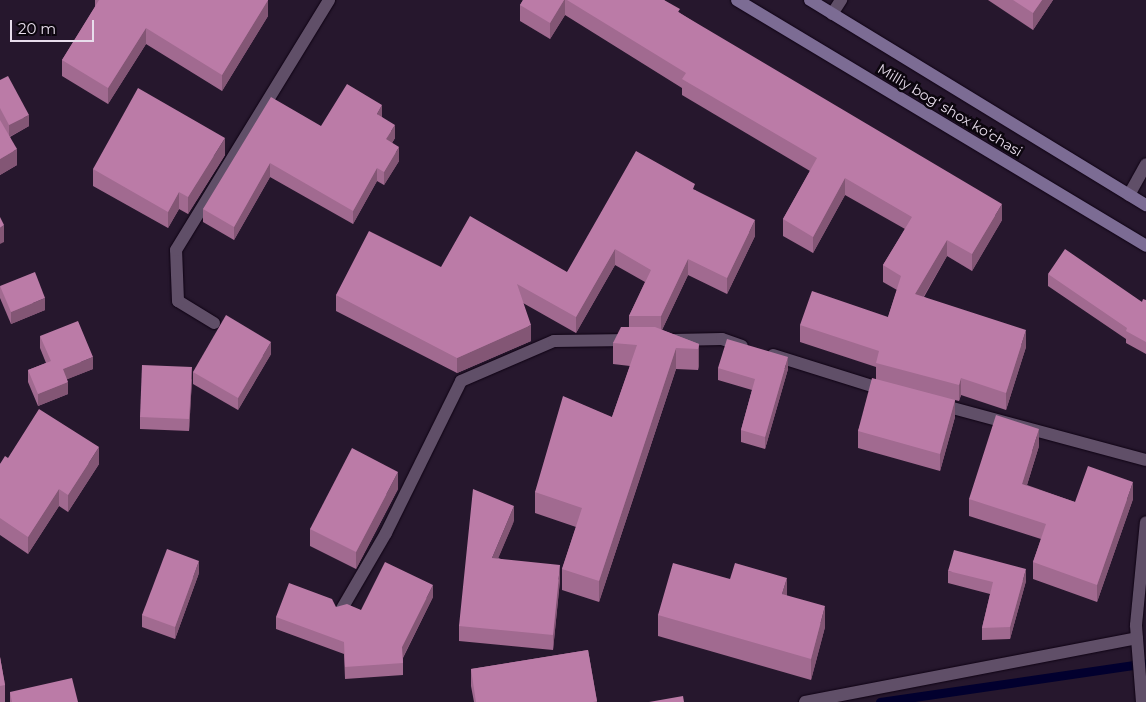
<!DOCTYPE html>
<meta charset="utf-8">
<style>
body{margin:0}
#map{position:relative;width:1146px;height:702px;overflow:hidden;background:#26172d;font-family:Montserrat,sans-serif}
div>[style]{position:absolute}
.stream>*{height:9px;margin:-4.5px;padding:0 4.5px;transform-origin:4.5px;border-radius:4.5px;background:#02002e}
.roads{filter:drop-shadow(0 0 1px #0f0314) drop-shadow(0 0 1px #0f0314)}
.service>*{height:12px;margin:-6px;padding:0 6px;transform-origin:6px;border-radius:6px;background:#604f68}
.minor>*{height:12px;margin:-6px;padding:0 6px;transform-origin:6px;border-radius:6px;background:#604f68}
.secondary>*{height:12px;margin:-6px;padding:0 6px;transform-origin:6px;border-radius:6px;background:#7c6c94}
.wall>*{inset:0;background:#a16a90}
.shaded-wall>*{inset:0;background:#835675}
.building>*{inset:0;background:#bb7ba7}
span{translate:-50% -50%;white-space:nowrap;text-align:center;line-height:1.15;-webkit-text-stroke:5px #0c060e;paint-order:stroke}
.street-label{font-size:14px;color:#e8ddec}
.scale{position:absolute;left:10px;top:20px;width:84px;height:22px;box-sizing:border-box;border:2px solid #e8ddec;border-top:0;padding-left:6px;font-size:15px;line-height:18px;white-space:nowrap;color:#e8ddec;-webkit-text-stroke:4px #0c060e;paint-order:stroke}
</style>
<div id="map">
<div class="stream">
<i style="left:880px;top:702px;width:269px;rotate:-8.3deg"></i>
</div>
<div class="roads">
<div class="service">
<i style="left:1129px;top:195px;width:35px;rotate:-61deg"></i>
<i style="left:805px;top:702px;width:338px;rotate:-10.9deg"></i>
</div>
<div class="minor">
<i style="left:832px;top:14px;width:17px;rotate:-57deg"></i>
<i style="left:214px;top:323px;width:42px;rotate:-148.6deg"></i>
<i style="left:178px;top:301px;width:51px;rotate:-92.2deg"></i>
<i style="left:176px;top:250px;width:293px;rotate:-58.5deg"></i>
<i style="left:673px;top:340px;width:49px;rotate:-1.2deg"></i>
<i style="left:722px;top:339px;width:21px;rotate:19deg"></i>
<i style="left:773px;top:355px;width:117px;rotate:17.4deg"></i>
<i style="left:938px;top:404px;width:215px;rotate:15.1deg"></i>
<i style="left:340px;top:612px;width:91px;rotate:-59.8deg"></i>
<i style="left:386px;top:533px;width:169px;rotate:-63.7deg"></i>
<i style="left:461px;top:381px;width:101px;rotate:-23.3deg"></i>
<i style="left:554px;top:341px;width:76px;rotate:-0.8deg"></i>
<i style="left:1142px;top:702px;width:77px;rotate:-94.5deg"></i>
<i style="left:1136px;top:625px;width:103px;rotate:-84.5deg"></i>
</div>
<div class="secondary">
<i style="left:737px;top:0;width:477px;rotate:31deg"></i>
<i style="left:810px;top:0;width:394px;rotate:31.4deg"></i>
</div>
</div>
<div class="wall">
<i style="clip-path:polygon(95px 0,268px 0,268px 16px,222px 91px,146px 44px,108px 104px,62px 76px,62px 60px,95px 7px)"></i>
<i style="clip-path:polygon(523px 0,664px 0,680px 13px,1002px 220px,972px 271px,947px 256px,924px 297px,1026px 347px,1006px 410px,961px 395px,959px 401px,955px 400px,955px 417px,940px 471px,858px 448px,858px 431px,876px 379px,876px 367px,800px 342px,800px 325px,888px 317px,897px 290px,883px 282px,883px 265px,905px 229px,845px 195px,813px 253px,783px 236px,783px 219px,810px 171px,682px 95px,682px 88px,565px 15px,550px 39px,520px 21px,520px 5px)"></i>
<i style="clip-path:polygon(988px 0,1053px 0,1033px 30px)"></i>
<i style="clip-path:polygon(0 80px,29px 126px,10px 137px,17px 165px,0 175px)"></i>
<i style="clip-path:polygon(382px 117px,395px 138px,392px 143px,399px 161px,384px 185px,377px 181px,353px 224px,270px 177px,234px 240px,203px 222px,203px 209px,321px 126px)"></i>
<i style="clip-path:polygon(225px 155px,188px 214px,179px 209px,168px 228px,93px 186px,93px 169px)"></i>
<i style="clip-path:polygon(695px 190px,755px 236px,727px 294px,688px 275px,662px 330px,699px 344px,699px 365px,698px 370px,676px 369px,599px 602px,562px 590px,562px 569px,576px 527px,535px 513px,535px 492px,612px 417px,630px 366px,613px 364px,613px 343px,629px 327px,629px 316px,645px 282px,615px 265px,576px 333px,523px 303px,531px 341px,457px 373px,336px 311px,336px 295px,441px 267px,567px 272px)"></i>
<i style="clip-path:polygon(1048px 274px,1142px 302px,1146px 300px,1146px 354px,1126px 343px,1126px 339px,1048px 286px)"></i>
<i style="clip-path:polygon(0 286px,45px 310px,11px 324px,0 298px)"></i>
<i style="clip-path:polygon(40px 336px,93px 369px,67px 379px,68px 394px,38px 406px,28px 382px,28px 370px,46px 363px,40px 348px)"></i>
<i style="clip-path:polygon(271px 354px,238px 410px,193px 384px,193px 372px)"></i>
<i style="clip-path:polygon(718px 368px,788px 369px,765px 449px,741px 442px,741px 430px,752px 390px,718px 380px)"></i>
<i style="clip-path:polygon(192px 379px,189px 431px,140px 429px,140px 417px)"></i>
<i style="clip-path:polygon(1039px 446px,1027px 485px,1075px 502px,1133px 499px,1097px 602px,1033px 579px,1033px 562px,1041px 539px,969px 516px,969px 499px)"></i>
<i style="clip-path:polygon(8px 458px,99px 464px,68px 512px,59px 506px,28px 554px,0 535px,0 464px)"></i>
<i style="clip-path:polygon(398px 489px,356px 569px,310px 546px,310px 529px)"></i>
<i style="clip-path:polygon(514px 521px,498px 558px,560px 580px,553px 650px,459px 641px,459px 626px)"></i>
<i style="clip-path:polygon(948px 571px,1026px 581px,1010px 639px,982px 640px,982px 628px,990px 594px,948px 583px)"></i>
<i style="clip-path:polygon(199px 573px,175px 639px,142px 627px,142px 615px)"></i>
<i style="clip-path:polygon(787px 596px,825px 627px,811px 680px,658px 636px,658px 615px)"></i>
<i style="clip-path:polygon(433px 597px,403px 658px,403px 675px,345px 679px,344px 654px,276px 629px,276px 617px,336px 607px,361px 610px)"></i>
<i style="clip-path:polygon(588px 650px,597px 702px,474px 702px,471px 686px,471px 669px)"></i>
<i style="clip-path:polygon(0 657px,5px 685px,5px 702px,0 702px)"></i>
<i style="clip-path:polygon(10px 692px,78px 702px,10px 702px)"></i>
</div>
<div class="shaded-wall">
<i style="clip-path:polygon(268px 0,268px 16px,222px 91px,222px 75px)"></i>
<i style="clip-path:polygon(564px 0,565px 0,565px 15px,550px 39px,550px 23px)"></i>
<i style="clip-path:polygon(1042px 0,1053px 0,1033px 30px,1033px 13px)"></i>
<i style="clip-path:polygon(146px 28px,146px 44px,108px 104px,108px 88px)"></i>
<i style="clip-path:polygon(382px 105px,382px 119px,377px 114px)"></i>
<i style="clip-path:polygon(29px 115px,29px 126px,9px 137px,9px 125px)"></i>
<i style="clip-path:polygon(395px 125px,395px 138px,386px 153px,386px 139px)"></i>
<i style="clip-path:polygon(225px 138px,225px 155px,188px 214px,188px 197px)"></i>
<i style="clip-path:polygon(399px 147px,399px 161px,384px 185px,384px 172px)"></i>
<i style="clip-path:polygon(17px 149px,17px 165px,0 175px,0 159px)"></i>
<i style="clip-path:polygon(270px 163px,270px 177px,234px 240px,234px 227px)"></i>
<i style="clip-path:polygon(377px 168px,377px 181px,353px 224px,353px 211px)"></i>
<i style="clip-path:polygon(845px 178px,845px 195px,813px 253px,813px 237px)"></i>
<i style="clip-path:polygon(179px 192px,179px 209px,168px 228px,168px 212px)"></i>
<i style="clip-path:polygon(1002px 204px,1002px 220px,972px 271px,972px 254px)"></i>
<i style="clip-path:polygon(755px 220px,755px 236px,727px 294px,727px 278px)"></i>
<i style="clip-path:polygon(4px 225px,4px 242px,0 244px,0 228px)"></i>
<i style="clip-path:polygon(947px 240px,947px 256px,915px 311px,915px 294px)"></i>
<i style="clip-path:polygon(615px 249px,615px 265px,576px 333px,576px 317px)"></i>
<i style="clip-path:polygon(688px 259px,688px 275px,661px 332px,661px 316px)"></i>
<i style="clip-path:polygon(45px 298px,45px 310px,11px 324px,11px 312px)"></i>
<i style="clip-path:polygon(531px 325px,531px 341px,457px 373px,457px 358px)"></i>
<i style="clip-path:polygon(1026px 330px,1026px 347px,1006px 410px,1006px 393px)"></i>
<i style="clip-path:polygon(271px 342px,271px 354px,238px 410px,238px 398px)"></i>
<i style="clip-path:polygon(699px 344px,699px 365px,698px 370px,698px 349px)"></i>
<i style="clip-path:polygon(676px 348px,676px 369px,599px 602px,599px 581px)"></i>
<i style="clip-path:polygon(93px 357px,93px 369px,63px 381px,63px 369px)"></i>
<i style="clip-path:polygon(788px 357px,788px 369px,765px 449px,765px 437px)"></i>
<i style="clip-path:polygon(192px 367px,192px 379px,189px 431px,189px 419px)"></i>
<i style="clip-path:polygon(961px 378px,961px 395px,959px 401px,959px 385px)"></i>
<i style="clip-path:polygon(68px 382px,68px 394px,38px 406px,38px 394px)"></i>
<i style="clip-path:polygon(955px 400px,955px 417px,940px 471px,940px 454px)"></i>
<i style="clip-path:polygon(1039px 429px,1039px 446px,1022px 501px,1022px 484px)"></i>
<i style="clip-path:polygon(99px 447px,99px 464px,68px 512px,68px 495px)"></i>
<i style="clip-path:polygon(398px 472px,398px 489px,356px 569px,356px 552px)"></i>
<i style="clip-path:polygon(1133px 482px,1133px 499px,1097px 602px,1097px 585px)"></i>
<i style="clip-path:polygon(59px 489px,59px 506px,28px 554px,28px 537px)"></i>
<i style="clip-path:polygon(514px 506px,514px 521px,492px 573px,492px 558px)"></i>
<i style="clip-path:polygon(199px 561px,199px 573px,175px 639px,175px 627px)"></i>
<i style="clip-path:polygon(560px 565px,560px 580px,553px 650px,553px 635px)"></i>
<i style="clip-path:polygon(1026px 569px,1026px 581px,1010px 639px,1010px 627px)"></i>
<i style="clip-path:polygon(787px 578px,787px 599px,782px 594px)"></i>
<i style="clip-path:polygon(433px 585px,433px 597px,402px 659px,402px 647px)"></i>
<i style="clip-path:polygon(825px 606px,825px 627px,811px 680px,811px 659px)"></i>
</div>
<div class="building">
<i style="clip-path:polygon(99px 0,268px 0,222px 75px,146px 28px,108px 88px,62px 60px)"></i>
<i style="clip-path:polygon(523px 0,564px 0,550px 23px,520px 5px)"></i>
<i style="clip-path:polygon(567px 0,664px 0,680px 9px,678px 12px,1002px 204px,972px 254px,947px 240px,915px 294px,1026px 330px,1006px 393px,961px 378px,959px 385px,876px 363px,879px 351px,800px 325px,812px 291px,888px 317px,901px 276px,883px 265px,912px 217px,845px 178px,813px 237px,783px 219px,817px 158px,682px 79px,686px 73px)"></i>
<i style="clip-path:polygon(1013px 0,1042px 0,1033px 13px)"></i>
<i style="clip-path:polygon(8px 76px,29px 115px,9px 125px,0 108px,0 80px)"></i>
<i style="clip-path:polygon(347px 84px,382px 105px,377px 114px,395px 125px,386px 139px,399px 147px,384px 172px,377px 168px,353px 211px,270px 163px,234px 227px,203px 209px,271px 97px,321px 126px)"></i>
<i style="clip-path:polygon(138px 88px,225px 138px,188px 197px,179px 192px,168px 212px,93px 169px)"></i>
<i style="clip-path:polygon(0 120px,17px 149px,0 159px)"></i>
<i style="clip-path:polygon(636px 151px,695px 184px,693px 189px,755px 220px,727px 278px,688px 259px,661px 316px,629px 316px,651px 270px,615px 249px,576px 317px,517px 284px,531px 325px,457px 358px,336px 295px,369px 231px,441px 267px,470px 216px,567px 272px)"></i>
<i style="clip-path:polygon(0 217px,4px 225px,0 228px)"></i>
<i style="clip-path:polygon(1065px 249px,1142px 302px,1143px 299px,1146px 300px,1146px 342px,1126px 331px,1127px 328px,1048px 274px)"></i>
<i style="clip-path:polygon(35px 272px,45px 298px,11px 312px,0 286px)"></i>
<i style="clip-path:polygon(226px 315px,271px 342px,238px 398px,193px 372px)"></i>
<i style="clip-path:polygon(78px 321px,93px 357px,63px 369px,68px 382px,38px 394px,28px 370px,51px 361px,40px 336px)"></i>
<i style="clip-path:polygon(621px 327px,655px 327px,699px 344px,698px 349px,676px 348px,599px 581px,562px 569px,582px 508px,535px 492px,563px 396px,612px 417px,637px 345px,613px 343px)"></i>
<i style="clip-path:polygon(727px 339px,788px 357px,765px 437px,741px 430px,755px 379px,718px 368px)"></i>
<i style="clip-path:polygon(142px 365px,192px 367px,189px 419px,140px 417px)"></i>
<i style="clip-path:polygon(872px 378px,955px 400px,940px 454px,858px 431px)"></i>
<i style="clip-path:polygon(39px 409px,99px 447px,68px 495px,59px 489px,28px 537px,0 518px,0 464px,5px 456px,8px 458px)"></i>
<i style="clip-path:polygon(996px 415px,1039px 429px,1022px 484px,1075px 502px,1088px 466px,1133px 482px,1097px 585px,1033px 562px,1046px 524px,969px 499px)"></i>
<i style="clip-path:polygon(352px 448px,398px 472px,356px 552px,310px 529px)"></i>
<i style="clip-path:polygon(473px 489px,514px 506px,492px 558px,560px 565px,553px 635px,459px 626px)"></i>
<i style="clip-path:polygon(167px 549px,199px 561px,175px 627px,142px 615px)"></i>
<i style="clip-path:polygon(954px 550px,1026px 569px,1010px 627px,982px 628px,993px 582px,948px 571px)"></i>
<i style="clip-path:polygon(385px 562px,433px 585px,402px 647px,403px 663px,345px 667px,344px 642px,276px 617px,289px 583px,332px 599px,336px 607px,347px 604px,361px 610px)"></i>
<i style="clip-path:polygon(673px 563px,730px 579px,735px 563px,787px 578px,782px 594px,825px 606px,811px 659px,658px 615px)"></i>
<i style="clip-path:polygon(588px 650px,597px 701px,593px 702px,476px 702px,471px 669px)"></i>
<i style="clip-path:polygon(0 657px,5px 685px,0 686px)"></i>
<i style="clip-path:polygon(72px 678px,78px 702px,12px 702px,10px 692px)"></i>
<i style="clip-path:polygon(683px 696px,684px 702px,649px 702px)"></i>
</div>
<div class="street-label">
<span style="left:950px;top:110px;rotate:31deg">Milliy bog‘ shox ko‘chasi</span>
</div>
<div class="scale">20 m</div>
</div>
